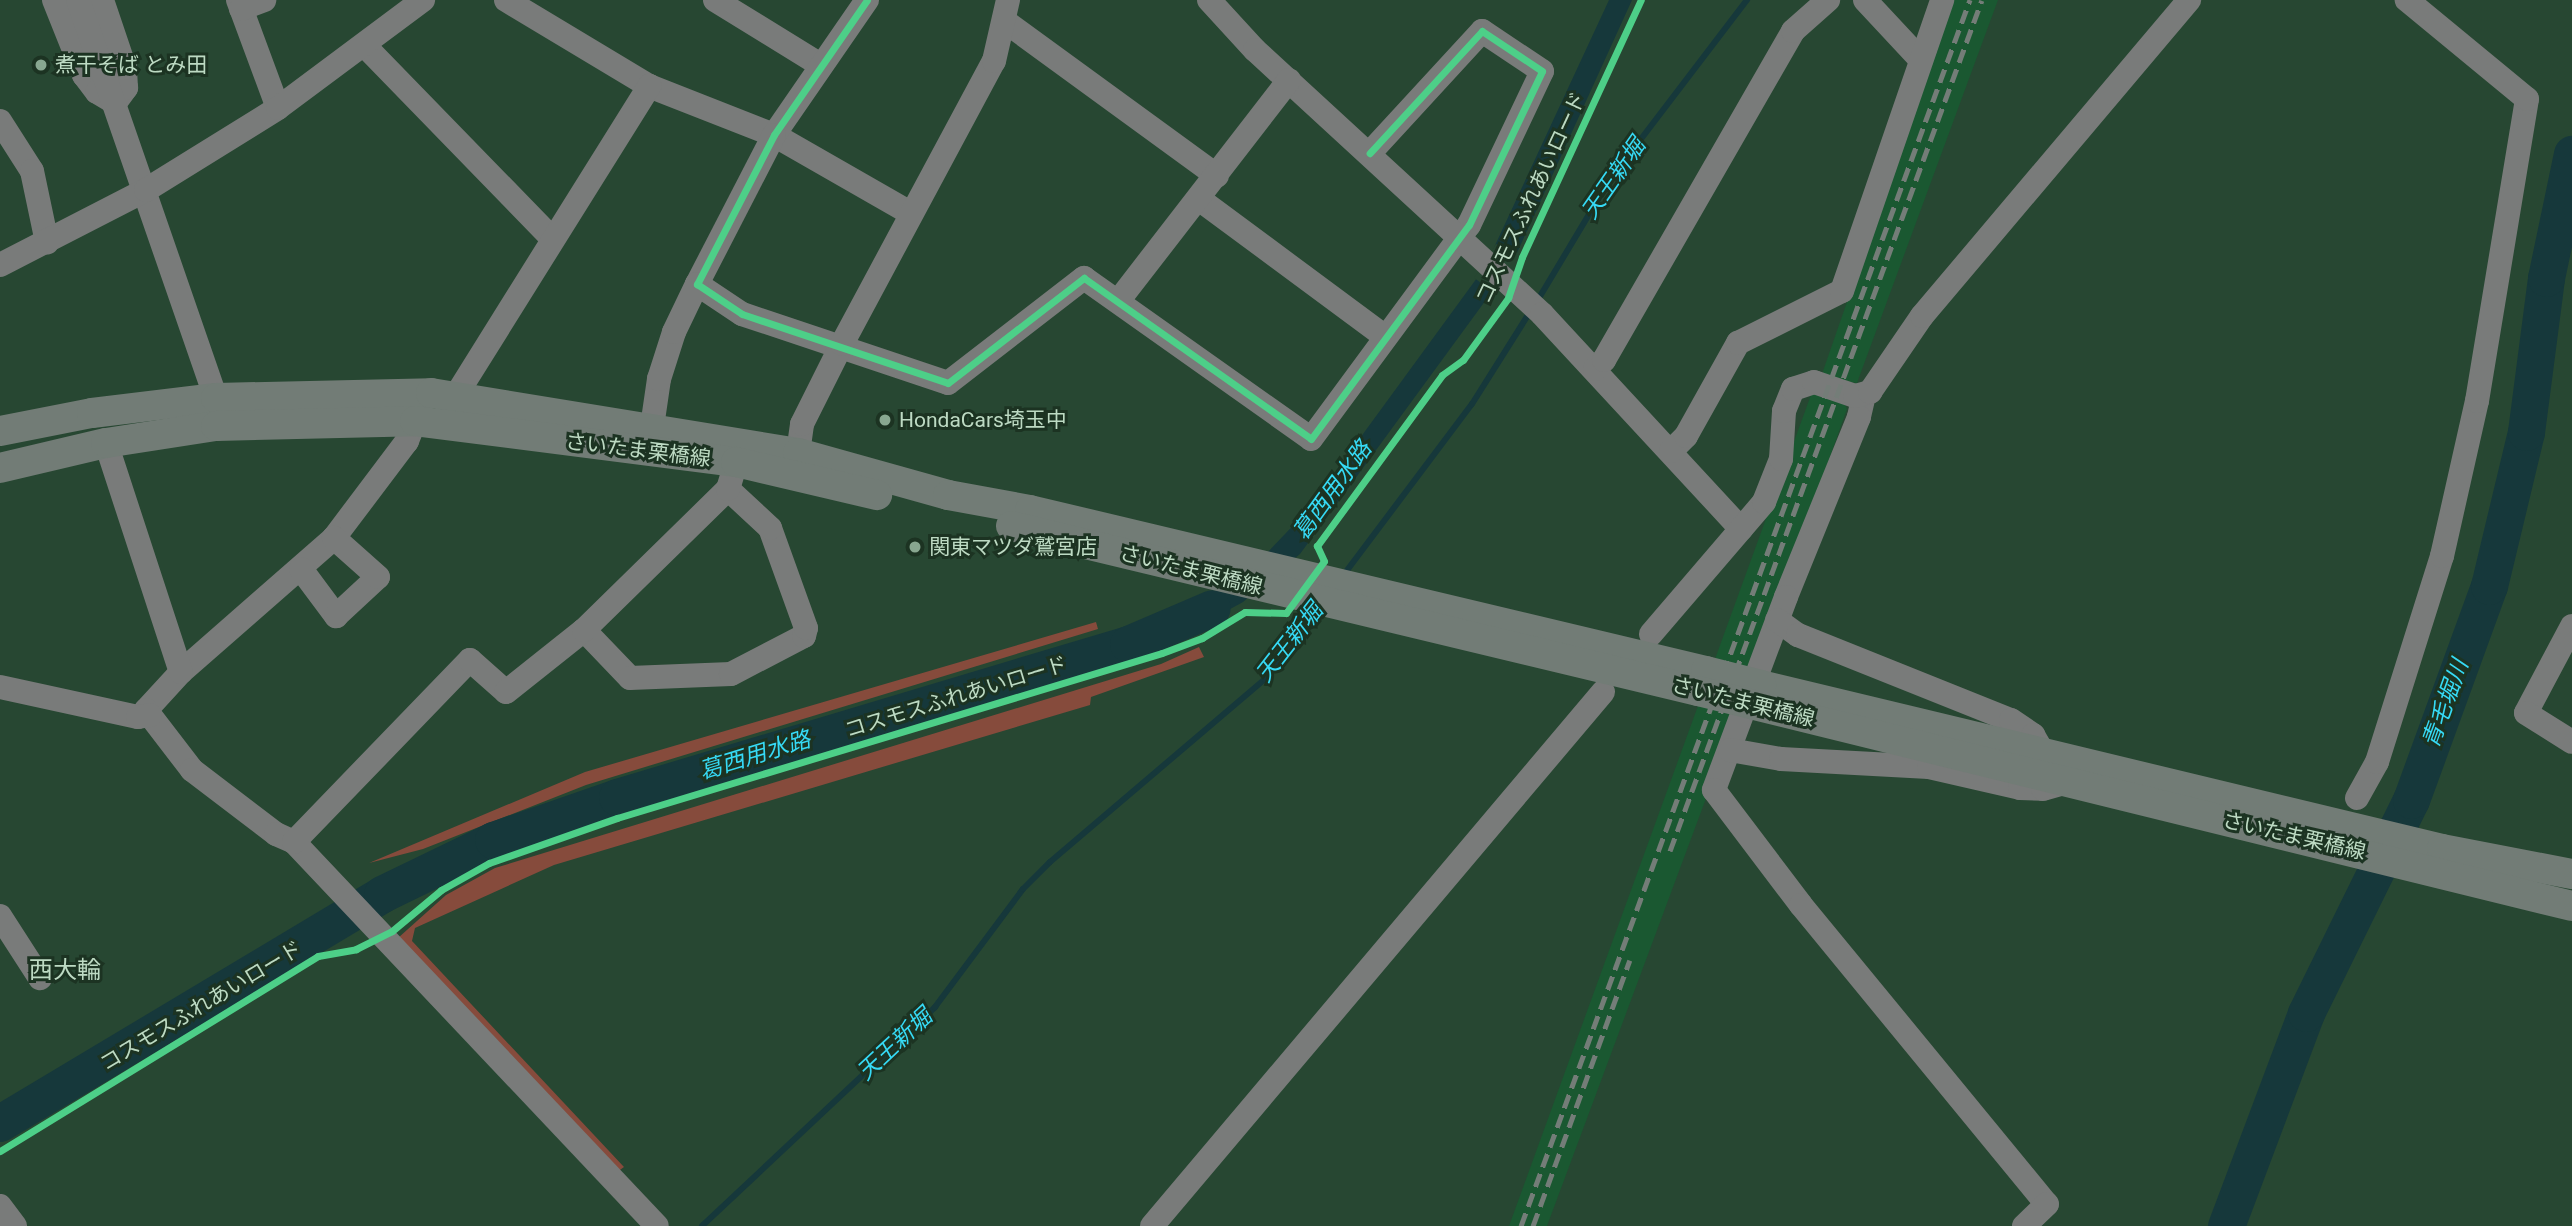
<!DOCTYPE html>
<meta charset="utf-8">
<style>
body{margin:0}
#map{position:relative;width:2572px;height:1226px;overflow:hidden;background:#274732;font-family:Roboto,"Noto Sans JP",sans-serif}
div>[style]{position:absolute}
.built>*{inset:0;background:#1a5831}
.green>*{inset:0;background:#864b3c}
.water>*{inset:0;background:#16383b}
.pier>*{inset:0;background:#274732}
.stream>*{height:6px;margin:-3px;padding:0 3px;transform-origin:3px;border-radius:3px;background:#16383b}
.river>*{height:37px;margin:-18.5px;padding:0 18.5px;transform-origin:18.5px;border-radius:18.5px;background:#16383b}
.minor>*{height:24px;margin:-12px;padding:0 12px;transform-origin:12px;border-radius:12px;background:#797b7a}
.major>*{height:30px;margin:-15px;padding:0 15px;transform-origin:15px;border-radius:15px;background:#727c76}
.rail>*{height:5px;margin-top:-2.5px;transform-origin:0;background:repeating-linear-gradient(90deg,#747d78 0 14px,transparent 0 21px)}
.major-bridge>*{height:30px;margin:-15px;padding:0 15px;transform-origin:15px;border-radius:15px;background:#727c76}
.cycleway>*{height:7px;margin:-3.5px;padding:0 3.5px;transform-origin:3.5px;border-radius:3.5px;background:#4dcf88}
.dots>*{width:19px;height:19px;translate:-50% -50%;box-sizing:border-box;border:4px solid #1c3322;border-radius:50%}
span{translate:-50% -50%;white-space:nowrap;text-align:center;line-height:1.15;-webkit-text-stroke:6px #1c3322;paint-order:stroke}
.poi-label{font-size:21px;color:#bddac3}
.left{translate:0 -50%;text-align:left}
.street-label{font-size:21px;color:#bddac3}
.water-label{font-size:23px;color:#36daf5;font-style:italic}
.quarter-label{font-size:24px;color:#bddac3}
</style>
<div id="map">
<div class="built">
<i style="clip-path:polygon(1952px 0,1998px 0,1857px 383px,1825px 378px,1823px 371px)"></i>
<i style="clip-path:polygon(1812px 392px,1844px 403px,1847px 409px,1759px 656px,1547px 1226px,1509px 1226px)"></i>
</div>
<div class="green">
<i style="clip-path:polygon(1096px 622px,1098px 629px,586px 785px,423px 849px,369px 863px,585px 772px)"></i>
<i style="clip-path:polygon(1199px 647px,1204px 657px,1091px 697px,1090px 705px,554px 865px,415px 928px,412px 941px,624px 1167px,617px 1172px,398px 938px,446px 895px,495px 868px,1161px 664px)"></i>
</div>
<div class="water">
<i style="clip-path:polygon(1609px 0,1632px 0,1516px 255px,1491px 293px,1300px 554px,1243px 602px,1170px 642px,1166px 620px,1247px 574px,1306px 512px,1485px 267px)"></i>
</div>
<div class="pier">
<i style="clip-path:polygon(1496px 244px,1518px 253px,1494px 292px,1474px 278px)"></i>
</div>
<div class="stream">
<i style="left:1536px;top:303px;width:142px;rotate:-59.1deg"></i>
<i style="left:1609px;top:181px;width:228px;rotate:-52.7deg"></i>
<i style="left:1342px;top:577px;width:216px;rotate:-53.1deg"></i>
<i style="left:1472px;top:404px;width:109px;rotate:-57.8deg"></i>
<i style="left:702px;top:1226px;width:320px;rotate:-43.2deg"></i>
<i style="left:935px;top:1007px;width:147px;rotate:-53.3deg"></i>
<i style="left:1023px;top:889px;width:38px;rotate:-45deg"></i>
<i style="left:1050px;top:862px;width:282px;rotate:-40.4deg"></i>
<i style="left:1265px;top:679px;width:89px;rotate:-53.3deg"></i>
</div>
<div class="river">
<i style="left:0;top:1123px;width:445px;rotate:-30.9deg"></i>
<i style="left:382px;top:894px;width:123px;rotate:-25.9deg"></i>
<i style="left:493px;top:840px;width:131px;rotate:-19.1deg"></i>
<i style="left:617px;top:797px;width:533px;rotate:-16.67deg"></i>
<i style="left:1128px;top:644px;width:91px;rotate:-23.2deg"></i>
<i style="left:2226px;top:1226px;width:228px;rotate:-69.4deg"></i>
<i style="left:2306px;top:1013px;width:237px;rotate:-63.8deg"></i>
<i style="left:2411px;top:800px;width:228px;rotate:-70deg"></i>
<i style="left:2489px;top:586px;width:158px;rotate:-76.5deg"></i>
<i style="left:2526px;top:432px;width:155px;rotate:-82.6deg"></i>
<i style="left:2546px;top:278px;width:127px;rotate:-78.2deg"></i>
</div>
<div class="minor">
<i style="left:54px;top:0;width:81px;rotate:68.2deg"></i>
<i style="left:84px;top:75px;width:21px;rotate:53deg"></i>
<i style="left:97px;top:92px;width:21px;rotate:31deg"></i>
<i style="left:115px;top:103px;width:19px;rotate:-54deg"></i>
<i style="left:126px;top:88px;width:20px;rotate:-93deg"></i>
<i style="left:125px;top:68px;width:72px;rotate:-108.7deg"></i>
<i style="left:78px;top:0;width:421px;rotate:70.9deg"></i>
<i style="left:216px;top:398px;width:16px;rotate:90deg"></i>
<i style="left:238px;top:0;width:115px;rotate:69.7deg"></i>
<i style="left:506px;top:0;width:167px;rotate:31deg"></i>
<i style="left:649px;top:86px;width:134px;rotate:21.4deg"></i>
<i style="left:774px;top:135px;width:157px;rotate:29.8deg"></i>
<i style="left:715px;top:0;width:122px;rotate:31.6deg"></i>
<i style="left:867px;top:0;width:164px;rotate:124.6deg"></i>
<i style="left:774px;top:135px;width:168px;rotate:117.3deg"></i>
<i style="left:697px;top:284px;width:54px;rotate:33.7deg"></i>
<i style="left:742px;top:314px;width:217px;rotate:18.5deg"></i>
<i style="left:948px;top:383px;width:172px;rotate:-37.7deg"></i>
<i style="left:1084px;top:278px;width:278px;rotate:35.3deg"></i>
<i style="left:1311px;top:439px;width:266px;rotate:-53.6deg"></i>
<i style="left:1469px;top:225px;width:170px;rotate:-64.6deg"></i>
<i style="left:1542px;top:71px;width:72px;rotate:-146.3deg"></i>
<i style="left:1482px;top:31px;width:166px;rotate:132.6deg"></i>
<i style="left:1209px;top:0;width:68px;rotate:47.4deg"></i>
<i style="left:1255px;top:50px;width:390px;rotate:42.6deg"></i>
<i style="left:1542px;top:314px;width:293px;rotate:47.2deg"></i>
<i style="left:1865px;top:0;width:82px;rotate:47deg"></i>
<i style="left:241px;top:9px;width:25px;rotate:-21deg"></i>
<i style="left:1006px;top:22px;width:261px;rotate:36.1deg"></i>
<i style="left:365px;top:46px;width:269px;rotate:45.8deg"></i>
<i style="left:0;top:121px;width:59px;rotate:57.4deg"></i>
<i style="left:32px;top:171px;width:73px;rotate:78.1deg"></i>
<i style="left:1199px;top:199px;width:230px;rotate:36.5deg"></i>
<i style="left:0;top:265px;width:164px;rotate:-27.2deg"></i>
<i style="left:146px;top:190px;width:155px;rotate:-31.8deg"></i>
<i style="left:278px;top:108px;width:181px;rotate:-36.7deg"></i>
<i style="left:1119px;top:300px;width:278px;rotate:-52.3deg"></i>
<i style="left:1595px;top:369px;width:13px;rotate:-45deg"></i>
<i style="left:1604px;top:360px;width:379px;rotate:-60.1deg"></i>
<i style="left:1793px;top:31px;width:47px;rotate:-41.5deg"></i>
<i style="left:1864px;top:395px;width:23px;rotate:103deg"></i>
<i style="left:1859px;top:417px;width:194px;rotate:112.1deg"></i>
<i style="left:1786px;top:597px;width:206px;rotate:110.5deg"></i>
<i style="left:1714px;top:790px;width:144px;rotate:52.9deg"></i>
<i style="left:1801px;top:905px;width:387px;rotate:50.6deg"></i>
<i style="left:2047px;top:1204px;width:32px;rotate:136deg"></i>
<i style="left:455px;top:397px;width:367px;rotate:-58deg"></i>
<i style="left:415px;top:421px;width:22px;rotate:112deg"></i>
<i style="left:407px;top:441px;width:121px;rotate:127deg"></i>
<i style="left:334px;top:538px;width:203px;rotate:138.8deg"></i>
<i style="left:181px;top:672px;width:52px;rotate:132.6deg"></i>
<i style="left:146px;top:710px;width:76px;rotate:52.5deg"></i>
<i style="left:192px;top:770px;width:106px;rotate:37.3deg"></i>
<i style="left:276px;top:834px;width:20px;rotate:24deg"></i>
<i style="left:294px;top:842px;width:528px;rotate:46.61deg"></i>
<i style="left:652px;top:427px;width:49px;rotate:-81.7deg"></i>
<i style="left:659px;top:379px;width:49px;rotate:-72.3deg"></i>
<i style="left:674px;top:332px;width:53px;rotate:-64.4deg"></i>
<i style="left:106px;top:443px;width:241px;rotate:71.9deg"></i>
<i style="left:1671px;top:451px;width:21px;rotate:-45deg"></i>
<i style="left:1686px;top:436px;width:107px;rotate:-60.8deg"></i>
<i style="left:1738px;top:343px;width:116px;rotate:-26.6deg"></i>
<i style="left:1842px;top:291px;width:308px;rotate:-71deg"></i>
<i style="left:798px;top:453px;width:29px;rotate:-82deg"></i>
<i style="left:802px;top:424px;width:89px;rotate:-63.4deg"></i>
<i style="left:842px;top:344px;width:321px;rotate:-61.8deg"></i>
<i style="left:994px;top:61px;width:63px;rotate:-77.1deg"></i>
<i style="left:301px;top:569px;width:59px;rotate:53.3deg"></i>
<i style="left:336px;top:616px;width:57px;rotate:-42.9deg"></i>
<i style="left:378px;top:577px;width:59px;rotate:-138.4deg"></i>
<i style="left:1777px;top:620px;width:26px;rotate:36deg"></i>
<i style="left:1798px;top:635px;width:229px;rotate:21.8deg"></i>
<i style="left:2011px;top:720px;width:27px;rotate:34deg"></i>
<i style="left:2033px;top:735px;width:22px;rotate:60deg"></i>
<i style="left:2572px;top:626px;width:98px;rotate:117.9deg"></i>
<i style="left:2526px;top:713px;width:54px;rotate:32.2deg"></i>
<i style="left:584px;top:630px;width:66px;rotate:46.2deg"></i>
<i style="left:630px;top:678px;width:101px;rotate:-2.3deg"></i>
<i style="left:731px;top:674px;width:82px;rotate:-27.5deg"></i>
<i style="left:804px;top:636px;width:8px;rotate:-76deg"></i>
<i style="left:806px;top:628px;width:106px;rotate:-109.8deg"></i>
<i style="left:770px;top:528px;width:57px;rotate:-137.1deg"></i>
<i style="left:1651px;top:634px;width:174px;rotate:-49.4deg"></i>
<i style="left:1764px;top:502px;width:46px;rotate:-68.4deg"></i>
<i style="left:1781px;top:459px;width:48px;rotate:-86.4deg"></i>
<i style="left:1784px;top:411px;width:24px;rotate:-68deg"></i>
<i style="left:1793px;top:389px;width:22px;rotate:-18deg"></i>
<i style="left:1814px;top:382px;width:43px;rotate:18.9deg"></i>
<i style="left:1855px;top:396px;width:16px;rotate:-15deg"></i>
<i style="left:1870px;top:392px;width:92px;rotate:-55.6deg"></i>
<i style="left:1922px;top:316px;width:414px;rotate:-49.8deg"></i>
<i style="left:0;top:687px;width:141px;rotate:12.3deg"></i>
<i style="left:138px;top:717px;width:12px;rotate:-9deg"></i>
<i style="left:1730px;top:750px;width:52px;rotate:10deg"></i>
<i style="left:1781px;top:759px;width:148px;rotate:3.1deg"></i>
<i style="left:1929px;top:767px;width:93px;rotate:13deg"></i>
<i style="left:2020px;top:788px;width:23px;rotate:2deg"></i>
<i style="left:2043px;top:789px;width:22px;rotate:-16deg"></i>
<i style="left:2357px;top:798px;width:41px;rotate:-60.9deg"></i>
<i style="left:2377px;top:762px;width:216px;rotate:-72.5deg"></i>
<i style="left:2442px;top:556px;width:159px;rotate:-77.3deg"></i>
<i style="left:2477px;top:401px;width:306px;rotate:-80.6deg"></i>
<i style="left:2527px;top:99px;width:156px;rotate:-140.5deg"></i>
<i style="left:294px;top:842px;width:253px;rotate:-46deg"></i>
<i style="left:470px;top:660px;width:48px;rotate:41.6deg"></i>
<i style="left:506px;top:692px;width:100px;rotate:-38.5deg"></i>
<i style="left:584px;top:630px;width:202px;rotate:-44.4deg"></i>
<i style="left:728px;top:489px;width:28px;rotate:-73deg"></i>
<i style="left:0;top:916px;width:74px;rotate:57.2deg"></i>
<i style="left:0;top:1206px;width:25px;rotate:53deg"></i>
<i style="left:1152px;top:1226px;width:699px;rotate:-49.82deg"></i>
</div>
<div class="major">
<i style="left:0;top:431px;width:94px;rotate:-11.1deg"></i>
<i style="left:92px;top:413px;width:125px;rotate:-6.9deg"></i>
<i style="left:216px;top:398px;width:215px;rotate:-1.3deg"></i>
<i style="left:431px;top:393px;width:372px;rotate:9.3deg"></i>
<i style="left:798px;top:453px;width:156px;rotate:15.6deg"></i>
<i style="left:948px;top:495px;width:83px;rotate:10.4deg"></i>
<i style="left:1030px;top:510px;width:695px;rotate:13.4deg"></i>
<i style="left:0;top:468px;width:109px;rotate:-13.3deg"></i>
<i style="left:106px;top:443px;width:111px;rotate:-8.8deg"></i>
<i style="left:216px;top:426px;width:199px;rotate:-1.4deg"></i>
<i style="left:415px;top:421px;width:324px;rotate:7.3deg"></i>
<i style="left:736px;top:462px;width:145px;rotate:13.2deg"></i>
<i style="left:1011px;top:526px;width:707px;rotate:13.51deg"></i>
<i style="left:1761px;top:685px;width:700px;rotate:13.54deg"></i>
<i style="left:2442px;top:849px;width:132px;rotate:10.9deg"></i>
<i style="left:1754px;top:705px;width:842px;rotate:13.81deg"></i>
</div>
<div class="rail">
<i style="left:1670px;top:851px;width:906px;rotate:-69.87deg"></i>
<i style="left:1521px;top:1226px;width:1306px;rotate:-69.89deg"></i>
<i style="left:1533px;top:1226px;width:283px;rotate:-70deg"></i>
</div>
<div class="major-bridge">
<i style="left:1706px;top:671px;width:57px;rotate:14.3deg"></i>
<i style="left:1698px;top:691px;width:58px;rotate:14deg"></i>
</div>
<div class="cycleway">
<i style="left:867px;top:0;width:164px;rotate:124.6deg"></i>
<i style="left:774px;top:135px;width:168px;rotate:117.3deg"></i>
<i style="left:697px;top:284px;width:54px;rotate:33.7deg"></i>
<i style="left:742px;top:314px;width:217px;rotate:18.5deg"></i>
<i style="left:948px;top:383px;width:172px;rotate:-37.7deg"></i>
<i style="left:1084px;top:278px;width:278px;rotate:35.3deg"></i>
<i style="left:1311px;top:439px;width:266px;rotate:-53.6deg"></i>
<i style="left:1469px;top:225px;width:170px;rotate:-64.6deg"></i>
<i style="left:1542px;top:71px;width:72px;rotate:-146.3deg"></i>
<i style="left:1482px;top:31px;width:166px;rotate:132.6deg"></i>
<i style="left:0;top:1151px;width:373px;rotate:-31.5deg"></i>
<i style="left:318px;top:956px;width:39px;rotate:-10deg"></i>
<i style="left:356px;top:949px;width:40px;rotate:-26.6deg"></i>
<i style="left:392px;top:931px;width:64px;rotate:-39.9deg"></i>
<i style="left:441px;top:890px;width:55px;rotate:-29.4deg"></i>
<i style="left:489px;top:863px;width:136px;rotate:-19.4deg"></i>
<i style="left:617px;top:818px;width:569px;rotate:-16.84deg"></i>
<i style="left:1162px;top:653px;width:43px;rotate:-20.6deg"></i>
<i style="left:1202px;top:638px;width:50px;rotate:-31.2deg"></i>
<i style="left:1245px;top:612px;width:41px;rotate:1.4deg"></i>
<i style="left:1286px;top:613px;width:64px;rotate:-53.8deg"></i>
<i style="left:1324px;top:561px;width:17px;rotate:-115deg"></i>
<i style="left:1317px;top:546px;width:212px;rotate:-53.8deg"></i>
<i style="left:1442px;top:375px;width:26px;rotate:-36deg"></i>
<i style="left:1463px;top:360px;width:77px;rotate:-54deg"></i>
<i style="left:1508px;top:298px;width:43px;rotate:-71.1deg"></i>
<i style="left:1522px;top:257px;width:283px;rotate:-65.2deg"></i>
</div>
<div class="dots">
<i style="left:41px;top:65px;background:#88a790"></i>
<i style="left:885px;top:420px;background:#88a790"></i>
<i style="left:915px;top:547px;background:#88a790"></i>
</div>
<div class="poi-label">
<span class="left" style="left:55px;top:65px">煮干そば とみ田</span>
<span class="left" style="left:899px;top:420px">HondaCars埼玉中</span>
<span class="left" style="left:929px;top:547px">関東マツダ鷲宮店</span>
</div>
<div class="street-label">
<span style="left:1531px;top:198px;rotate:-65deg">コスモスふれあいロード</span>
<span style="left:638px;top:450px;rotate:7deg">さいたま栗橋線</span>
<span style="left:1191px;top:570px;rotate:14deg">さいたま栗橋線</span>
<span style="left:956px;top:697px;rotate:-17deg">コスモスふれあいロード</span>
<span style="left:1743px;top:702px;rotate:14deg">さいたま栗橋線</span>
<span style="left:2294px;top:836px;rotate:13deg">さいたま栗橋線</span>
<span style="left:201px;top:1006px;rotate:-31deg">コスモスふれあいロード</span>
</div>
<div class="water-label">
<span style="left:1614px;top:179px;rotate:-55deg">天王新堀</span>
<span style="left:1333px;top:491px;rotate:-54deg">葛西用水路</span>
<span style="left:1290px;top:643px;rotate:-52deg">天王新堀</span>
<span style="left:2446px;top:704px;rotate:-70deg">青毛堀川</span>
<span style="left:755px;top:756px;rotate:-17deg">葛西用水路</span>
<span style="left:895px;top:1045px;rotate:-43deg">天王新堀</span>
</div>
<div class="quarter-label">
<span style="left:65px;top:971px">西大輪</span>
</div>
</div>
